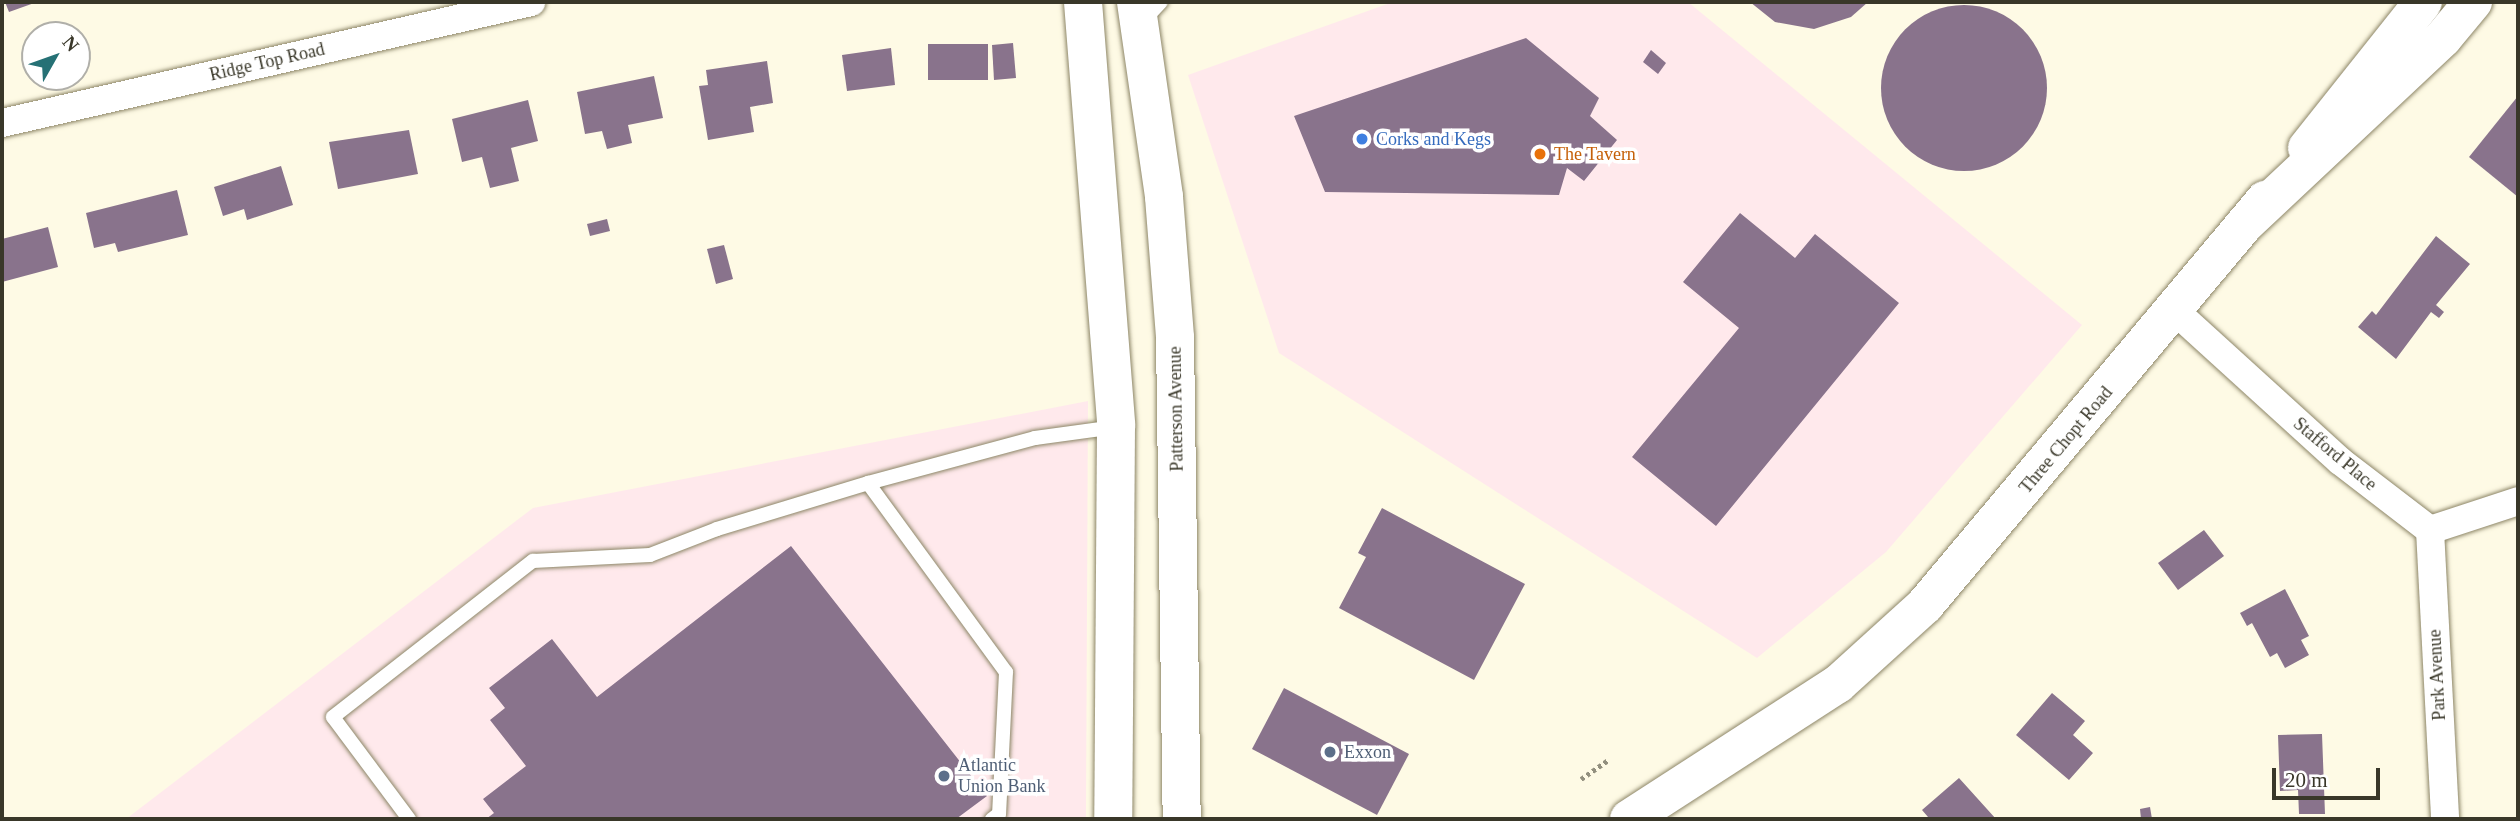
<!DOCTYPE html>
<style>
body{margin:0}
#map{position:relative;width:2520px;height:821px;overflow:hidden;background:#fefae5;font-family:"Times New Roman",serif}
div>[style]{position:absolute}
.commercial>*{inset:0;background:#ffe9ec}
.building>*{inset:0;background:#89738c}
.round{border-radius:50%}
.path>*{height:4.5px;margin-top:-2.25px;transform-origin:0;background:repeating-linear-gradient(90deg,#928f7e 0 3.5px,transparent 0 7px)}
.roads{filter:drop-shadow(0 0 2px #8d8667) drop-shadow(0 0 2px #8d8667)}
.lane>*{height:14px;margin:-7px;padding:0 7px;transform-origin:7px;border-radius:7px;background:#fff}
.street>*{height:28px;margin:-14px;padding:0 14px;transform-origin:14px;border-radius:14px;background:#fff}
.secondary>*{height:38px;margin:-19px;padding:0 19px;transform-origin:19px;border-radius:19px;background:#fff}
.primary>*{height:38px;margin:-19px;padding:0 19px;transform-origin:19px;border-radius:19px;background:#fff}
.dots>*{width:19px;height:19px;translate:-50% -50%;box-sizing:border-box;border:4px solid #fff;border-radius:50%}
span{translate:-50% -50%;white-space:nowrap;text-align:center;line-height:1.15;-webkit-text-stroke:7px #fff;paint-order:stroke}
.street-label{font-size:18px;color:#393729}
.shop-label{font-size:18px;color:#366cbe}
.left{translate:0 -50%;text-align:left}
.food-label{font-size:18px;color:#c56008}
.service-label{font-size:18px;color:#4e5e75}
.frame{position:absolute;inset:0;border:4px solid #393729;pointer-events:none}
.north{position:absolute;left:21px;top:21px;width:70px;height:70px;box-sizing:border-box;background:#fff;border:2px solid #b0afa9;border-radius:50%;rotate:50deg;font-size:19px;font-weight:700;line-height:28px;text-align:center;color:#393729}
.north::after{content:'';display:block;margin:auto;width:24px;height:32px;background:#267175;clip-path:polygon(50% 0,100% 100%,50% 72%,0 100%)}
.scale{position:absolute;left:2272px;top:768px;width:108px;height:32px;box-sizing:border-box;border:4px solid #393729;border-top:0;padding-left:9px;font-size:21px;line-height:24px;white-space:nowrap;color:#393729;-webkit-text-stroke:5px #fff;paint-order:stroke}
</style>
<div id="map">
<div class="commercial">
<i style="clip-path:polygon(1393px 2px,1688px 2px,2082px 325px,1886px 552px,1757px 658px,1279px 353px,1188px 75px)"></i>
<i style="clip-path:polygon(1088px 401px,1086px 819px,126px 819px,533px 508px)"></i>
</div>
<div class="building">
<i style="clip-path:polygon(5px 2px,37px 2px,9px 12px)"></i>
<i style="clip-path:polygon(1750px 2px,1868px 2px,1851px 17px,1814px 29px,1775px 22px)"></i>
<i class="round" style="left:1881px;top:5px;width:166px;height:166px"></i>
<i style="clip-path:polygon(1526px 38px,1599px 98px,1590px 116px,1617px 140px,1584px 181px,1567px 168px,1559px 195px,1325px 192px,1294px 116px)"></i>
<i style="clip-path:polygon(1013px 43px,1016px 78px,994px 80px,992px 45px)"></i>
<i style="clip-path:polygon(928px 44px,988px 44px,988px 80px,928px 80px)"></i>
<i style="clip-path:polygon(891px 48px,895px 85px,847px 91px,842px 55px)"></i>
<i style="clip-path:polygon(1651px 50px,1666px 63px,1658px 74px,1643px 62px)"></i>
<i style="clip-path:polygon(767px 61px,773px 103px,750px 107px,754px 132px,708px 140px,699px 86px,708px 85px,706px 70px)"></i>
<i style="clip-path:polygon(654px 76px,663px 118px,628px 125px,632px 143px,607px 149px,602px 131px,585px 134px,577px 92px)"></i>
<i style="clip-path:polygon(2518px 96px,2518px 197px,2469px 157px)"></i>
<i style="clip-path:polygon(528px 100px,538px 141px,511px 148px,519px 181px,490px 188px,482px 157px,462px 162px,452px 119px)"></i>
<i style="clip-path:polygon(409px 130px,418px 174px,338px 189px,329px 142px)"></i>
<i style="clip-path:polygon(281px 166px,293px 205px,247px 220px,244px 209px,223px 216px,214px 187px)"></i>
<i style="clip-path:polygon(177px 190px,188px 235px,118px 252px,115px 243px,94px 248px,86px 213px)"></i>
<i style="clip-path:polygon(1740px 213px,1795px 258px,1815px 234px,1899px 303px,1716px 526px,1632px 457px,1739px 328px,1683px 282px)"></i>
<i style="clip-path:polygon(607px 219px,610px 231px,590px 236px,587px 224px)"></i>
<i style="clip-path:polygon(48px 227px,58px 267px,2px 282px,2px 239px)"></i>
<i style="clip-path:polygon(2436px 236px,2470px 264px,2436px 305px,2444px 312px,2439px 318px,2431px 312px,2396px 359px,2358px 327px,2372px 311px,2376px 315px)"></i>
<i style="clip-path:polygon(724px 245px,733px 279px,716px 284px,707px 249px)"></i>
<i style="clip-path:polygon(1382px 508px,1525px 584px,1474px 680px,1339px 608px,1366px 557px,1358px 553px)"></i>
<i style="clip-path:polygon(2204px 530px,2224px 556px,2178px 590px,2158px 563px)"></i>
<i style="clip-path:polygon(791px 546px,987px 796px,956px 819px,486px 819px,494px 813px,483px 799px,526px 766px,490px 720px,505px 708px,489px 688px,552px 639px,597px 697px)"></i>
<i style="clip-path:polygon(2285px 589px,2309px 636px,2301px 640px,2309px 655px,2285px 668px,2277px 653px,2270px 657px,2252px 623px,2247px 626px,2240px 613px)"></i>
<i style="clip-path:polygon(1284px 688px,1409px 754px,1377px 815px,1252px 749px)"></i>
<i style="clip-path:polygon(2052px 693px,2085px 721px,2073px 735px,2093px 753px,2069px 780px,2016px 735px)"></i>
<i style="clip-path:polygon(2322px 734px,2325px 814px,2299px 814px,2298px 790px,2280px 791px,2278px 735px)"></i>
<i style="clip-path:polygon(1959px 778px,1996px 819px,1924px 819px,1928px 817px,1922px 810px)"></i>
<i style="clip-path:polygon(2150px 807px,2152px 819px,2141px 819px,2140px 809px)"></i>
</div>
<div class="path">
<i style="left:1581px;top:779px;width:32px;rotate:-35deg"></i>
</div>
<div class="roads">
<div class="lane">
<i style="left:1143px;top:21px;width:26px;rotate:-47deg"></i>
<i style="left:868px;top:483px;width:234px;rotate:53.9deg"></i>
<i style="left:1006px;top:672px;width:142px;rotate:92.8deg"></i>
<i style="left:999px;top:814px;width:9px;rotate:144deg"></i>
<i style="left:409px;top:819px;width:127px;rotate:-126.7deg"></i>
<i style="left:333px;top:717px;width:254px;rotate:-38deg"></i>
<i style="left:533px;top:561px;width:117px;rotate:-2.9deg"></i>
<i style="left:650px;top:555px;width:72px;rotate:-21.2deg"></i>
<i style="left:717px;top:529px;width:158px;rotate:-16.9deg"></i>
<i style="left:868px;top:483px;width:173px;rotate:-15.1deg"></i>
<i style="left:1035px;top:438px;width:81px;rotate:-7.8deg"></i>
</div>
<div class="street">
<i style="left:2px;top:123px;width:543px;rotate:-12.88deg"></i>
<i style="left:2174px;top:310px;width:224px;rotate:42.3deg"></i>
<i style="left:2340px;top:461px;width:113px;rotate:37.5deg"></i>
<i style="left:2430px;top:530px;width:93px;rotate:-18.2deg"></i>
<i style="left:2430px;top:530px;width:289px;rotate:87deg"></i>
</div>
<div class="secondary">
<i style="left:2307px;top:148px;width:186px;rotate:-51.5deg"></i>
<i style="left:1629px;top:819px;width:249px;rotate:-32.9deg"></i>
<i style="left:1838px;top:684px;width:118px;rotate:-42.2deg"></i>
<i style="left:1925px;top:605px;width:529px;rotate:-49.99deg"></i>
</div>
<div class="primary">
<i style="left:1083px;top:2px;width:425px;rotate:85.5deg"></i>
<i style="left:1116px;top:426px;width:393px;rotate:90.4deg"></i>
<i style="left:1136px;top:2px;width:197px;rotate:81.8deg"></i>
<i style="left:1164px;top:197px;width:141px;rotate:85.5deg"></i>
<i style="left:1175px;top:338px;width:481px;rotate:89.2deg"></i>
<i style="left:2244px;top:225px;width:273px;rotate:-43.2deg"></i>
<i style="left:2443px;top:38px;width:47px;rotate:-50.2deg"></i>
</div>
</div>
<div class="dots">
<i style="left:1362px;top:139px;background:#3f7fe0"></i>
<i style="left:1540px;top:154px;background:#e8710a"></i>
<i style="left:1330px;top:752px;background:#5c6f8a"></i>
<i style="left:944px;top:776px;background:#5c6f8a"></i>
</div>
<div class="street-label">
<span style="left:267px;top:62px;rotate:-13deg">Ridge Top Road</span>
<span style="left:1176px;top:409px;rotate:-91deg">Patterson Avenue</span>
<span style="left:2066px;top:440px;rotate:-50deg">Three Chopt Road</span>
<span style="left:2335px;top:454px;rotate:40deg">Stafford Place</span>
<span style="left:2437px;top:675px;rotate:-93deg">Park Avenue</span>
</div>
<div class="shop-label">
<span class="left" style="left:1376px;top:139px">Corks and Kegs</span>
</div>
<div class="food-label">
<span class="left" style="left:1554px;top:154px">The Tavern</span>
</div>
<div class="service-label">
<span class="left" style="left:1344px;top:752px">Exxon</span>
<span class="left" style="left:958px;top:776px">Atlantic<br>Union Bank</span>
</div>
<div class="frame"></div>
<div class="north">N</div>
<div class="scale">20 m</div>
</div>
